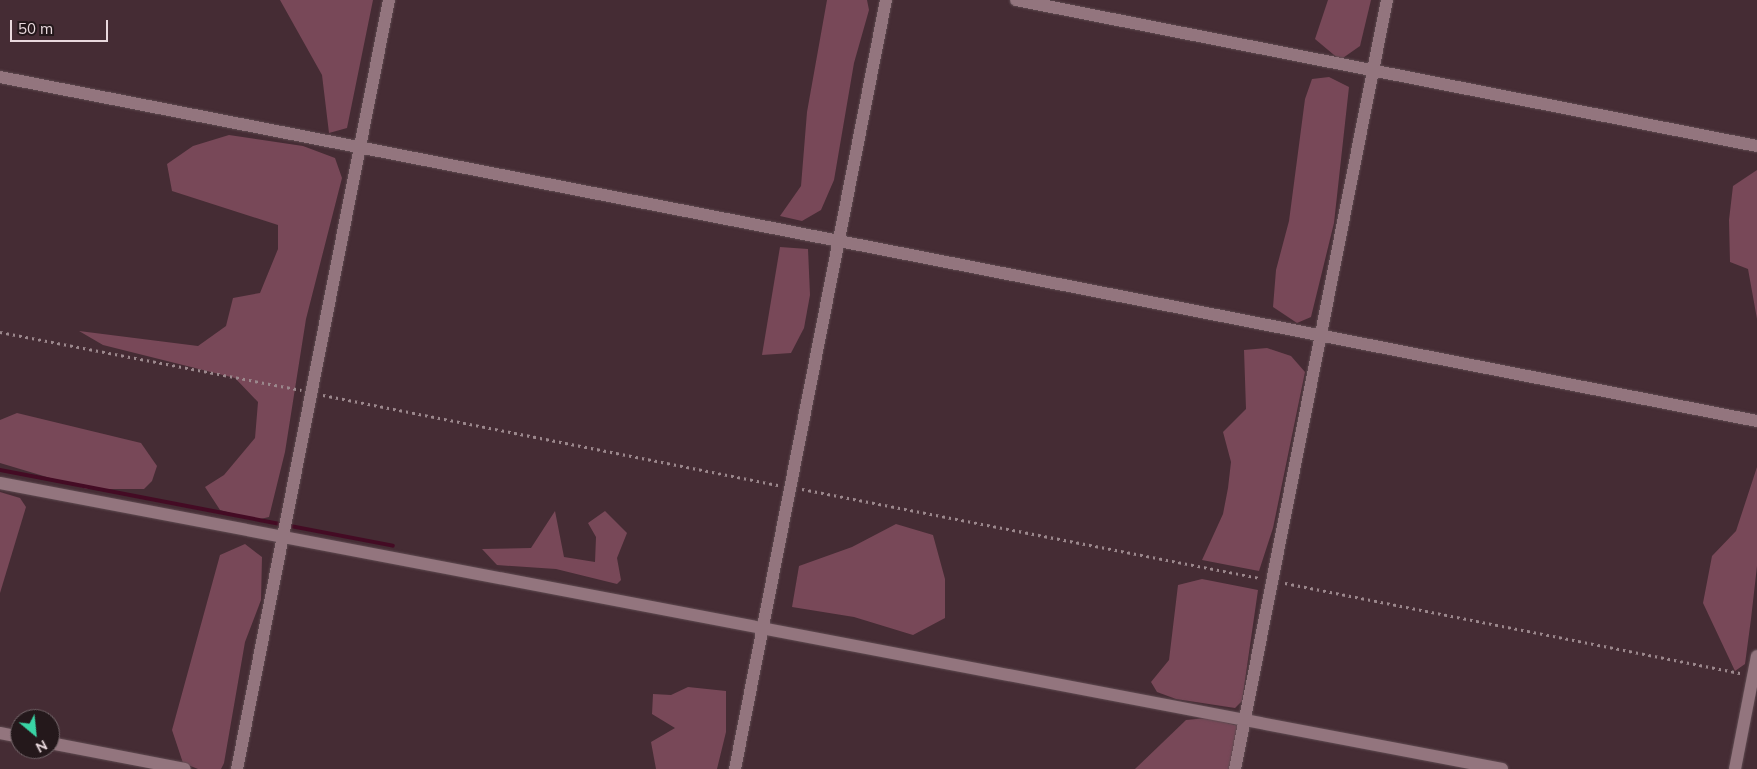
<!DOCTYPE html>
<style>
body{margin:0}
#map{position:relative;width:1757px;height:769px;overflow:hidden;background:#452c34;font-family:Mulish,sans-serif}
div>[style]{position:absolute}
.green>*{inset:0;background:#784858}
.stream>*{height:4px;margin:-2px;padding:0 2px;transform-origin:2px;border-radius:2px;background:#440b24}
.path>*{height:2.5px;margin-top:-1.25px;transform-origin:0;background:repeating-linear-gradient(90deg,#9b878c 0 2.5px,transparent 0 6.5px)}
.roads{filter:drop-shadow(0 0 1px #5f4b51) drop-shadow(0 0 1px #5f4b51)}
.minor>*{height:12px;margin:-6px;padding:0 6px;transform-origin:6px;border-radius:6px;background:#93757e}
.tertiary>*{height:12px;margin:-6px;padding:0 6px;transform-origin:6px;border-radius:6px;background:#93757e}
span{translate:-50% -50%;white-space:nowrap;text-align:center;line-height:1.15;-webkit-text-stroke:5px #24181b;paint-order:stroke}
.north{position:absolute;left:10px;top:709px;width:50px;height:50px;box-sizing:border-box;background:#24181b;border:1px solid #736569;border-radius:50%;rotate:152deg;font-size:14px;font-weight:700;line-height:20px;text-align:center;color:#e9d9dd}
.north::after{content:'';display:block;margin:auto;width:18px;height:22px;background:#39d4a5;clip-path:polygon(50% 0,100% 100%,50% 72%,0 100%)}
.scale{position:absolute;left:10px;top:20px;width:98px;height:22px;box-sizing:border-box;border:2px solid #e9d9dd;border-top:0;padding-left:6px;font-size:15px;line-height:18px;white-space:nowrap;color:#e9d9dd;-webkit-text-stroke:4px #24181b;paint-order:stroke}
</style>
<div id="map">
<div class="green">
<i style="clip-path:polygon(280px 0,373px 0,347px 128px,329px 133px,322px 75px)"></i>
<i style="clip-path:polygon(827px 0,867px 0,869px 10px,854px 63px,834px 180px,821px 210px,802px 221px,780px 216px,801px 186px,807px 112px)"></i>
<i style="clip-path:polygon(1328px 0,1371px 0,1360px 46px,1340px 60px,1315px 39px)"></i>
<i style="clip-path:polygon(1329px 77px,1349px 87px,1334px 223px,1311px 317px,1297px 323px,1273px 307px,1276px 270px,1289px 221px,1305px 99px,1312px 79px)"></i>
<i style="clip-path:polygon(229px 135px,303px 146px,335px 158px,342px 178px,306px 319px,285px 452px,269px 517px,256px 520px,220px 510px,205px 487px,224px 475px,255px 438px,258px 402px,235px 378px,103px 345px,79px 331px,198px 346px,226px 326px,233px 298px,260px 293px,278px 249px,278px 225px,172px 191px,167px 164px,193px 146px)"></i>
<i style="clip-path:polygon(1757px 170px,1757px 319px,1748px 269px,1730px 262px,1729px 220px,1733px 186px)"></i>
<i style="clip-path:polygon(780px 247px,808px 249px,810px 295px,804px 328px,791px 353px,762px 355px)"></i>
<i style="clip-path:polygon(1267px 348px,1291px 356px,1305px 372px,1273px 528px,1259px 571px,1202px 560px,1223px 514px,1228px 488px,1231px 462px,1223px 432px,1246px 409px,1244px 350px)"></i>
<i style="clip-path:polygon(17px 413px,141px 443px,157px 466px,152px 481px,144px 489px,87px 489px,0 463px,0 420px)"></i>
<i style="clip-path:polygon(1757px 467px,1757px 566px,1751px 619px,1745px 664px,1735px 671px,1703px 603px,1712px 556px,1736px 531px)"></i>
<i style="clip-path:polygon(0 492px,20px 498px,26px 507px,0 593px)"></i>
<i style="clip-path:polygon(555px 511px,564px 557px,595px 562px,596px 537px,588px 523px,605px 511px,627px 533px,617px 558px,621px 580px,617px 584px,556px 569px,497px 565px,482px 549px,531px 548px)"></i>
<i style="clip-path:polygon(896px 524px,933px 535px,945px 579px,945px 618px,913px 635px,854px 617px,792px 607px,799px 566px,852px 547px)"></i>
<i style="clip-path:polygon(245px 544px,262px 557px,261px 600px,245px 642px,224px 763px,221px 769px,198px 769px,183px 763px,172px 730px,220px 555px)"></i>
<i style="clip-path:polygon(1202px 579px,1258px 590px,1242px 701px,1235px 708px,1176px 699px,1157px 692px,1151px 682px,1169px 660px,1178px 585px)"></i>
<i style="clip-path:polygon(688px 687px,726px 691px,726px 732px,717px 769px,656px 769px,651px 742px,675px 728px,652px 714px,653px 694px,671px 695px)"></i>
<i style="clip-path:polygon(1207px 718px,1239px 726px,1231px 769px,1135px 769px,1186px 720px)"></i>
</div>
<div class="stream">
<i style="left:0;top:470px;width:400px;rotate:10.9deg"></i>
</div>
<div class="path">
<i style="left:0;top:332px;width:307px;rotate:10.9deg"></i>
<i style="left:323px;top:395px;width:465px;rotate:11.2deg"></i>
<i style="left:802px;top:489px;width:467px;rotate:11deg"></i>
<i style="left:1285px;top:583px;width:465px;rotate:11.2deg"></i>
</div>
<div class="roads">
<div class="minor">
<i style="left:1016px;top:0;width:755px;rotate:11.15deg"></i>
<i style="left:931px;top:259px;width:842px;rotate:11.1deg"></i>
<i style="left:0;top:483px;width:1529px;rotate:10.78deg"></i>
<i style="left:0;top:733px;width:20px;rotate:11deg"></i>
<i style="left:50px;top:743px;width:137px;rotate:10.9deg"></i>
<i style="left:237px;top:769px;width:784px;rotate:-78.82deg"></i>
<i style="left:735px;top:769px;width:784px;rotate:-78.89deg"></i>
<i style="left:1235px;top:769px;width:784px;rotate:-78.82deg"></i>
<i style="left:1735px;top:769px;width:115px;rotate:-79deg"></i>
</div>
<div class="tertiary">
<i style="left:0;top:77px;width:949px;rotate:11.06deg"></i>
</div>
</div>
<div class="north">N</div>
<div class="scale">50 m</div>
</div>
